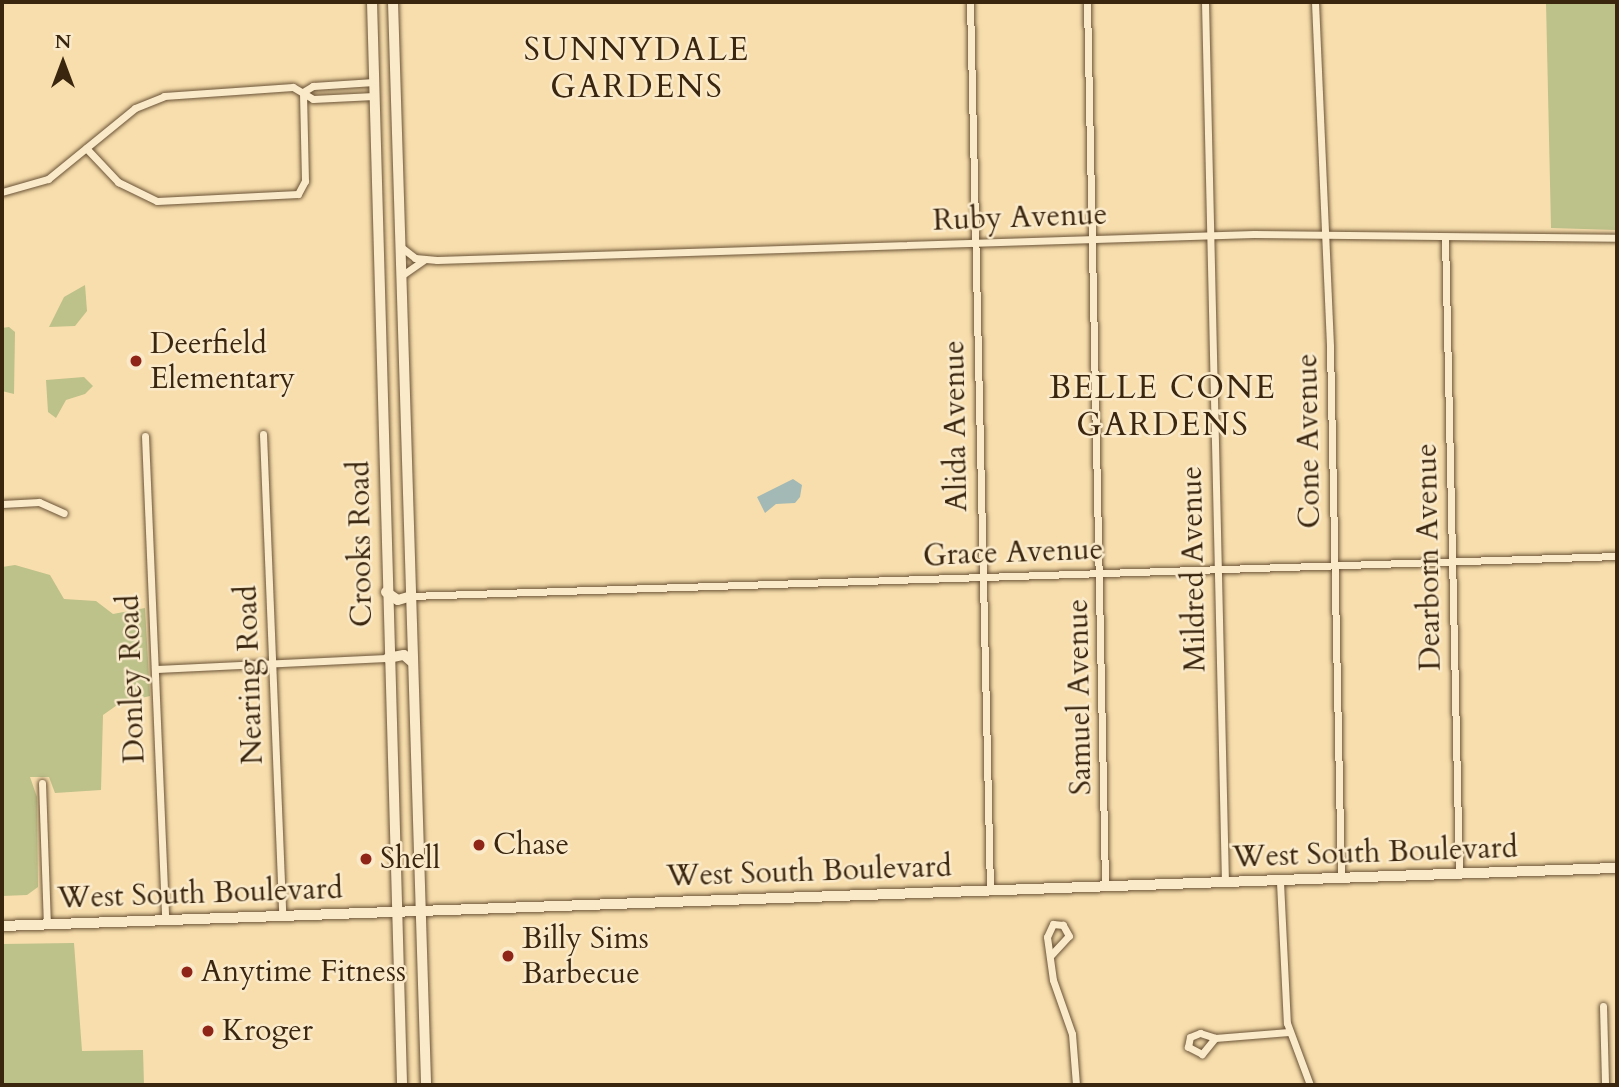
<!DOCTYPE html>
<style>
body{margin:0}
#map{position:relative;width:1619px;height:1087px;overflow:hidden;background:#f8dead;font-family:Cardo,serif}
div>[style]{position:absolute}
.green>*{inset:0;background:#bdc18a}
.water>*{inset:0;background:#a2b9b5}
.roads{filter:drop-shadow(0 0 2px #6a5336) drop-shadow(0 0 2px #6a5336)}
.street>*{height:7px;margin:-3.5px;padding:0 3.5px;transform-origin:3.5px;border-radius:3.5px;background:#faeaca}
.secondary>*{height:10px;margin:-5px;padding:0 5px;transform-origin:5px;border-radius:5px;background:#faeaca}
.dots>*{width:19px;height:19px;translate:-50% -50%;box-sizing:border-box;border:4px solid #faeaca;border-radius:50%}
span{translate:-50% -50%;white-space:nowrap;text-align:center;line-height:1.15;-webkit-text-stroke:5px #faeaca;paint-order:stroke}
.street-label{font-size:30px;color:#3a250e}
.poi-label{font-size:30px;color:#3a250e}
.left{translate:0 -50%;text-align:left}
.neighbourhood-label{font-size:32px;color:#3a250e;letter-spacing:2px}
.frame{position:absolute;inset:0;border:4px solid #3a250e;pointer-events:none}
.north{position:absolute;left:28px;top:28px;width:70px;height:70px;-webkit-text-stroke:5px #faeaca;paint-order:stroke;rotate:0deg;font-size:19px;font-weight:700;line-height:28px;text-align:center;color:#3a250e}
.north::after{content:'';display:block;margin:auto;width:24px;height:32px;background:#3a250e;clip-path:polygon(50% 0,100% 100%,50% 72%,0 100%)}
</style>
<div id="map">
<div class="green">
<i style="clip-path:polygon(1546px 2px,1617px 2px,1617px 230px,1551px 228px)"></i>
<i style="clip-path:polygon(85px 285px,87px 311px,75px 326px,49px 327px,64px 297px)"></i>
<i style="clip-path:polygon(9px 327px,15px 332px,14px 394px,2px 391px,2px 328px)"></i>
<i style="clip-path:polygon(84px 377px,93px 386px,85px 394px,66px 400px,56px 418px,48px 412px,46px 380px)"></i>
<i style="clip-path:polygon(15px 565px,50px 575px,64px 599px,96px 601px,113px 614px,145px 608px,150px 696px,120px 703px,103px 715px,101px 790px,55px 793px,49px 777px,30px 777px,37px 797px,38px 887px,27px 895px,2px 896px,2px 567px)"></i>
<i style="clip-path:polygon(74px 943px,82px 1051px,143px 1050px,144px 1085px,2px 1085px,2px 944px)"></i>
</div>
<div class="water">
<i style="clip-path:polygon(793px 479px,802px 485px,800px 497px,795px 503px,776px 504px,765px 513px,757px 497px)"></i>
</div>
<div class="roads">
<div class="street">
<i style="left:970px;top:2px;width:888px;rotate:88.71deg"></i>
<i style="left:1087px;top:2px;width:885px;rotate:88.83deg"></i>
<i style="left:1205px;top:2px;width:881px;rotate:88.7deg"></i>
<i style="left:1315px;top:2px;width:344px;rotate:87.5deg"></i>
<i style="left:1330px;top:346px;width:533px;rotate:88.82deg"></i>
<i style="left:303px;top:92px;width:12px;rotate:-31deg"></i>
<i style="left:313px;top:86px;width:61px;rotate:-3.8deg"></i>
<i style="left:86px;top:148px;width:47px;rotate:46.7deg"></i>
<i style="left:118px;top:182px;width:43px;rotate:26deg"></i>
<i style="left:157px;top:201px;width:141px;rotate:-2.8deg"></i>
<i style="left:298px;top:194px;width:15px;rotate:-62deg"></i>
<i style="left:305px;top:181px;width:89px;rotate:-91.3deg"></i>
<i style="left:2px;top:192px;width:48px;rotate:-15.8deg"></i>
<i style="left:48px;top:179px;width:112px;rotate:-39.2deg"></i>
<i style="left:135px;top:108px;width:31px;rotate:-22deg"></i>
<i style="left:164px;top:96px;width:129px;rotate:-4deg"></i>
<i style="left:293px;top:87px;width:23px;rotate:31deg"></i>
<i style="left:313px;top:99px;width:61px;rotate:-2.8deg"></i>
<i style="left:1445px;top:237px;width:638px;rotate:88.74deg"></i>
<i style="left:401px;top:247px;width:18px;rotate:38deg"></i>
<i style="left:415px;top:258px;width:22px;rotate:5deg"></i>
<i style="left:437px;top:260px;width:817px;rotate:-1.82deg"></i>
<i style="left:1254px;top:234px;width:363px;rotate:0.6deg"></i>
<i style="left:401px;top:276px;width:28px;rotate:-35deg"></i>
<i style="left:263px;top:434px;width:481px;rotate:87.7deg"></i>
<i style="left:145px;top:436px;width:483px;rotate:87.6deg"></i>
<i style="left:2px;top:504px;width:37px;rotate:-3deg"></i>
<i style="left:39px;top:502px;width:27px;rotate:24deg"></i>
<i style="left:411px;top:596px;width:1207px;rotate:-1.9deg"></i>
<i style="left:155px;top:669px;width:233px;rotate:-2.7deg"></i>
<i style="left:42px;top:783px;width:141px;rotate:88deg"></i>
<i style="left:1280px;top:882px;width:141px;rotate:87.2deg"></i>
<i style="left:1287px;top:1023px;width:66px;rotate:69.6deg"></i>
<i style="left:1051px;top:955px;width:26px;rotate:-47deg"></i>
<i style="left:1069px;top:936px;width:13px;rotate:-119deg"></i>
<i style="left:1063px;top:925px;width:10px;rotate:-174deg"></i>
<i style="left:1053px;top:924px;width:14px;rotate:115deg"></i>
<i style="left:1047px;top:937px;width:43px;rotate:82.1deg"></i>
<i style="left:1053px;top:980px;width:57px;rotate:70.6deg"></i>
<i style="left:1072px;top:1034px;width:51px;rotate:85.5deg"></i>
<i style="left:1603px;top:1006px;width:79px;rotate:88.5deg"></i>
<i style="left:1215px;top:1038px;width:21px;rotate:129deg"></i>
<i style="left:1202px;top:1054px;width:16px;rotate:-153deg"></i>
<i style="left:1188px;top:1047px;width:10px;rotate:-79deg"></i>
<i style="left:1190px;top:1037px;width:11px;rotate:-22deg"></i>
<i style="left:1200px;top:1033px;width:16px;rotate:18deg"></i>
<i style="left:1215px;top:1038px;width:74px;rotate:-4.6deg"></i>
</div>
<div class="secondary">
<i style="left:372px;top:2px;width:1083px;rotate:88.41deg"></i>
<i style="left:393px;top:2px;width:1084px;rotate:88.25deg"></i>
<i style="left:386px;top:592px;width:14px;rotate:34deg"></i>
<i style="left:398px;top:600px;width:14px;rotate:-17deg"></i>
<i style="left:388px;top:658px;width:16px;rotate:-11deg"></i>
<i style="left:404px;top:655px;width:11px;rotate:41deg"></i>
<i style="left:2px;top:926px;width:1616px;rotate:-2.06deg"></i>
</div>
</div>
<div class="dots">
<i style="left:136px;top:361px;background:#8f2418"></i>
<i style="left:479px;top:845px;background:#8f2418"></i>
<i style="left:366px;top:859px;background:#8f2418"></i>
<i style="left:508px;top:956px;background:#8f2418"></i>
<i style="left:187px;top:972px;background:#8f2418"></i>
<i style="left:208px;top:1031px;background:#8f2418"></i>
</div>
<div class="street-label">
<span style="left:1020px;top:218px;rotate:-2deg">Ruby Avenue</span>
<span style="left:956px;top:426px;rotate:-91deg">Alida Avenue</span>
<span style="left:1309px;top:441px;rotate:-91deg">Cone Avenue</span>
<span style="left:361px;top:544px;rotate:-91deg">Crooks Road</span>
<span style="left:1013px;top:553px;rotate:-2deg">Grace Avenue</span>
<span style="left:1429px;top:557px;rotate:-91deg">Dearborn Avenue</span>
<span style="left:1194px;top:569px;rotate:-91deg">Mildred Avenue</span>
<span style="left:250px;top:675px;rotate:-92deg">Nearing Road</span>
<span style="left:132px;top:679px;rotate:-92deg">Donley Road</span>
<span style="left:1080px;top:697px;rotate:-91deg">Samuel Avenue</span>
<span style="left:1375px;top:853px;rotate:-2deg">West South Boulevard</span>
<span style="left:809px;top:872px;rotate:-2deg">West South Boulevard</span>
<span style="left:200px;top:894px;rotate:-2deg">West South Boulevard</span>
</div>
<div class="poi-label">
<span class="left" style="left:150px;top:361px">Deerfield<br>Elementary</span>
<span class="left" style="left:493px;top:845px">Chase</span>
<span class="left" style="left:380px;top:859px">Shell</span>
<span class="left" style="left:522px;top:956px">Billy Sims<br>Barbecue</span>
<span class="left" style="left:201px;top:972px">Anytime Fitness</span>
<span class="left" style="left:222px;top:1031px">Kroger</span>
</div>
<div class="neighbourhood-label">
<span style="left:637px;top:69px">SUNNYDALE<br>GARDENS</span>
<span style="left:1163px;top:407px">BELLE CONE<br>GARDENS</span>
</div>
<div class="frame"></div>
<div class="north">N</div>
</div>
